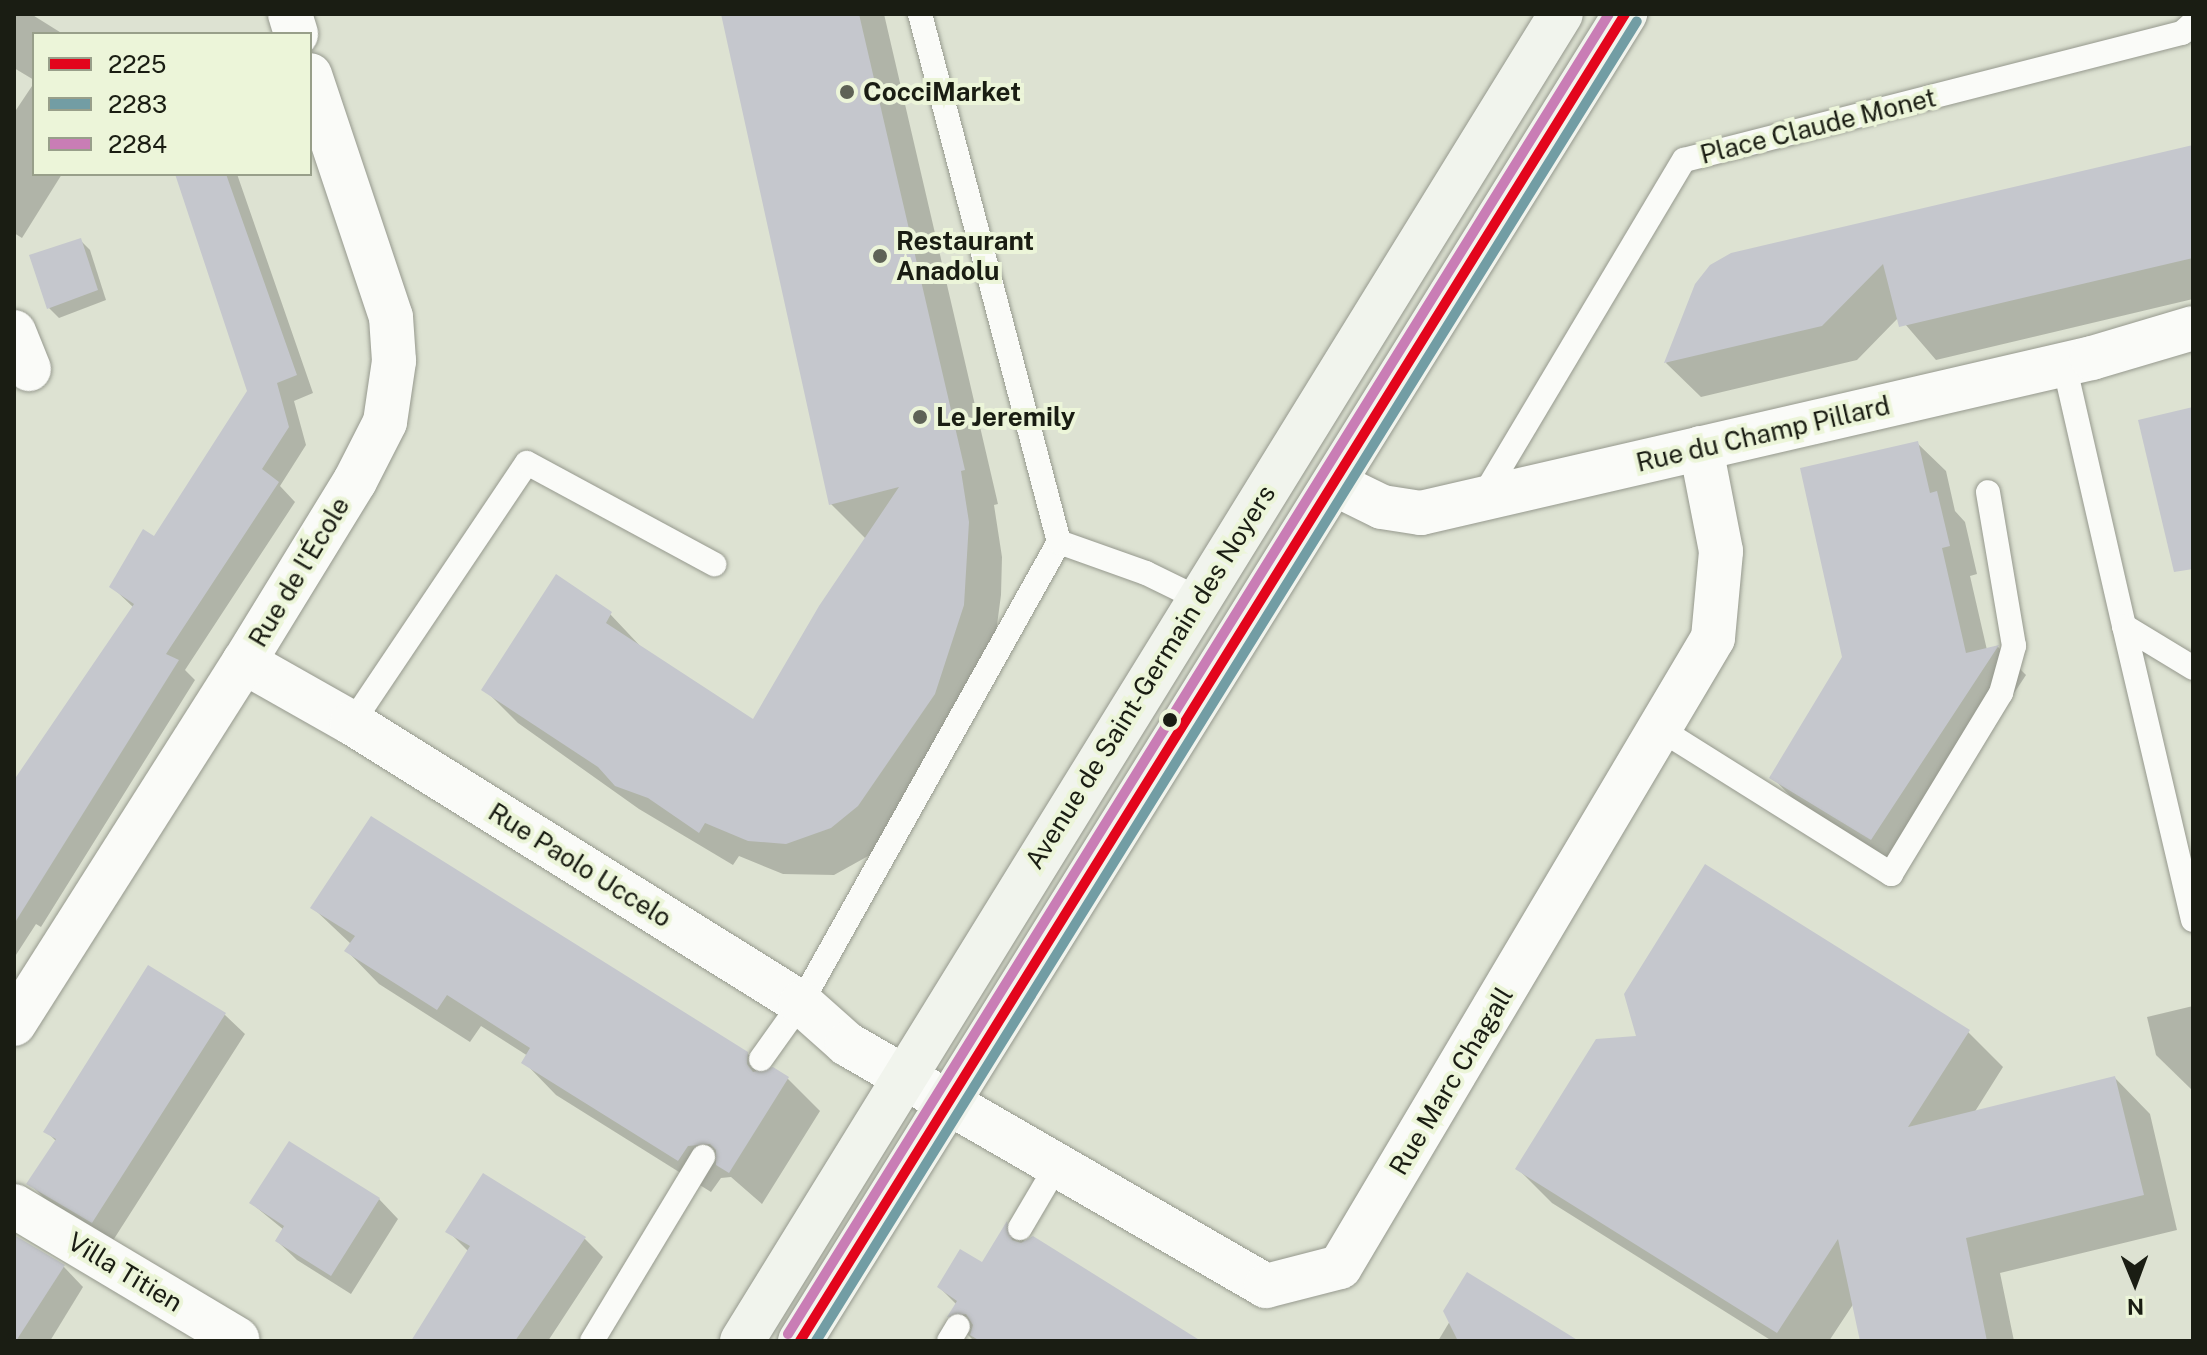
<!DOCTYPE html>
<meta charset="utf-8">
<style>
body{margin:0}
#map{position:relative;width:2207px;height:1355px;overflow:hidden;background:#dde2d2;font-family:"Public Sans",sans-serif}
div>[style]{position:absolute}
.shadow>*{inset:0;background:#0003}
.building>*{inset:0;background:#c5c7cd}
.roads{filter:drop-shadow(0 0 2px #96998e) drop-shadow(0 0 2px #96998e)}
.lane>*{height:24px;margin:-12px;padding:0 12px;transform-origin:12px;border-radius:12px;background:#fafbf8}
.street>*{height:44px;margin:-22px;padding:0 22px;transform-origin:22px;border-radius:22px;background:#fafbf8}
.secondary>*{height:44px;margin:-22px;padding:0 22px;transform-origin:22px;border-radius:22px;background:#f1f4ed}
.bus-1>*{height:10px;margin:-5px;padding:0 5px;transform-origin:5px;border-radius:5px;background:#e3051c}
.bus-2>*{height:10px;margin:-5px;padding:0 5px;transform-origin:5px;border-radius:5px;background:#729da4}
.bus-3>*{height:10px;margin:-5px;padding:0 5px;transform-origin:5px;border-radius:5px;background:#c97db5}
.dots>*{width:22px;height:22px;translate:-50% -50%;box-sizing:border-box;border:4px solid #ecf5d9;border-radius:50%}
span{translate:-50% -50%;white-space:nowrap;text-align:center;line-height:1.15;-webkit-text-stroke:8px #ecf5d9;paint-order:stroke}
.poi-label{font-size:26px;color:#1a1d13;font-weight:700}
.left{translate:0 -50%;text-align:left}
.street-label{font-size:26px;color:#1a1d13}
.frame{position:absolute;inset:0;border:16px solid #1a1d13;pointer-events:none}
.legend{position:absolute;left:32px;top:32px;width:280px;height:144px;box-sizing:border-box;background:#ecf5d9;border:2px solid #989f8a;margin:0;padding:10px 14px;list-style:none;font-size:24px;color:#1a1d13}
.legend li{display:flex;align-items:center;gap:16px;height:40px}
.legend b{width:40px;border:2px solid #989f8a}
.north{position:absolute;left:2095px;top:1243px;width:80px;height:80px;-webkit-text-stroke:6px #ecf5d9;paint-order:stroke;rotate:179deg;font-size:22px;font-weight:700;line-height:32px;text-align:center;color:#1a1d13}
.north::after{content:'';display:block;margin:auto;width:28px;height:36px;background:#1a1d13;clip-path:polygon(50% 0,100% 100%,50% 72%,0 100%)}
</style>
<div id="map">
<div class="shadow">
<i style="clip-path:polygon(14px 14px,31px 14px,63px 34px,34px 34px,34px 80px,14px 68px)"></i>
<i style="clip-path:polygon(723px 14px,884px 14px,998px 504px,994px 505px,1002px 557px,1001px 595px,991px 670px,879px 850px,834px 875px,783px 874px,739px 856px,733px 865px,639px 809px,518px 723px,484px 689px,610px 614px,643px 649px,754px 722px,866px 539px,831px 504px)"></i>
<i style="clip-path:polygon(34px 83px,34px 174px,62px 174px,22px 238px,14px 233px,14px 113px)"></i>
<i style="clip-path:polygon(2193px 146px,2193px 299px,1936px 360px,1899px 317px,1857px 360px,1701px 397px,1666px 363px,1697px 285px)"></i>
<i style="clip-path:polygon(177px 174px,237px 174px,313px 393px,294px 401px,306px 445px,280px 486px,295px 502px,185px 670px,195px 680px,41px 927px,36px 924px,14px 958px,14px 784px,134px 608px,111px 586px,154px 539px,249px 392px)"></i>
<i style="clip-path:polygon(80px 240px,90px 250px,106px 300px,59px 318px,49px 308px)"></i>
<i style="clip-path:polygon(1917px 443px,1946px 471px,1955px 511px,1965px 522px,1977px 574px,1970px 576px,1987px 650px,1998px 647px,2026px 675px,1900px 866px,1800px 806px,1772px 777px,1844px 658px)"></i>
<i style="clip-path:polygon(313px 908px,747px 1053px,765px 1071px,788px 1079px,820px 1111px,762px 1204px,731px 1177px,721px 1178px,711px 1192px,556px 1095px,524px 1062px,528px 1056px,481px 1026px,470px 1042px,379px 984px,347px 951px,351px 944px)"></i>
<i style="clip-path:polygon(149px 968px,225px 1015px,245px 1034px,112px 1242px,50px 1204px,31px 1185px,57px 1142px,46px 1131px)"></i>
<i style="clip-path:polygon(2193px 1006px,2193px 1091px,2156px 1055px,2147px 1017px)"></i>
<i style="clip-path:polygon(1968px 1032px,2003px 1067px,1974px 1113px,2115px 1078px,2150px 1114px,2177px 1230px,2000px 1273px,2014px 1341px,1862px 1341px,1854px 1303px,1829px 1341px,1772px 1341px,1552px 1203px,1517px 1168px)"></i>
<i style="clip-path:polygon(379px 1199px,398px 1219px,351px 1294px,297px 1260px,277px 1241px,284px 1230px,251px 1203px)"></i>
<i style="clip-path:polygon(1007px 1224px,1026px 1242px,1196px 1341px,974px 1341px,949px 1316px,957px 1305px,939px 1287px,983px 1265px)"></i>
<i style="clip-path:polygon(448px 1231px,585px 1239px,603px 1257px,548px 1341px,413px 1341px,469px 1252px)"></i>
<i style="clip-path:polygon(14px 1237px,64px 1267px,83px 1287px,50px 1341px,14px 1341px)"></i>
<i style="clip-path:polygon(1450px 1321px,1575px 1341px,1438px 1341px)"></i>
</div>
<div class="building">
<i style="clip-path:polygon(721px 14px,859px 14px,965px 470px,961px 471px,969px 522px,964px 605px,935px 694px,858px 806px,831px 828px,786px 844px,748px 841px,705px 823px,699px 833px,648px 798px,615px 786px,598px 767px,481px 690px,556px 574px,612px 612px,606px 623px,753px 719px,819px 606px,899px 487px,829px 505px)"></i>
<i style="clip-path:polygon(2193px 145px,2193px 258px,1899px 327px,1883px 264px,1822px 326px,1664px 363px,1695px 284px,1710px 265px,1731px 253px)"></i>
<i style="clip-path:polygon(175px 174px,226px 174px,297px 375px,277px 383px,289px 427px,262px 469px,279px 482px,166px 654px,179px 660px,14px 924px,14px 780px,134px 604px,109px 587px,143px 529px,154px 536px,247px 391px)"></i>
<i style="clip-path:polygon(81px 238px,98px 290px,47px 309px,29px 255px)"></i>
<i style="clip-path:polygon(2193px 407px,2193px 569px,2174px 572px,2138px 420px)"></i>
<i style="clip-path:polygon(1918px 441px,1930px 493px,1937px 491px,1950px 546px,1942px 548px,1966px 653px,1999px 645px,1871px 840px,1769px 778px,1842px 657px,1800px 468px)"></i>
<i style="clip-path:polygon(371px 816px,748px 1052px,747px 1064px,753px 1072px,773px 1067px,789px 1077px,729px 1173px,716px 1165px,716px 1150px,710px 1144px,688px 1146px,678px 1161px,521px 1063px,530px 1048px,447px 995px,437px 1010px,344px 951px,355px 936px,310px 908px)"></i>
<i style="clip-path:polygon(1705px 864px,1970px 1030px,1908px 1127px,2115px 1076px,2144px 1195px,1966px 1238px,1987px 1341px,1860px 1341px,1838px 1239px,1777px 1333px,1515px 1169px,1596px 1039px,1636px 1036px,1624px 994px)"></i>
<i style="clip-path:polygon(148px 965px,226px 1013px,92px 1223px,26px 1184px,56px 1139px,43px 1132px)"></i>
<i style="clip-path:polygon(289px 1141px,380px 1198px,331px 1276px,275px 1241px,284px 1226px,249px 1203px)"></i>
<i style="clip-path:polygon(483px 1173px,586px 1237px,515px 1341px,411px 1341px,470px 1246px,445px 1232px)"></i>
<i style="clip-path:polygon(1007px 1221px,1012px 1240px,1021px 1243px,1033px 1236px,1201px 1341px,980px 1341px,970px 1335px,973px 1325px,966px 1314px,947px 1317px,957px 1301px,937px 1287px,960px 1249px,982px 1262px)"></i>
<i style="clip-path:polygon(14px 1235px,65px 1265px,16px 1341px,14px 1341px)"></i>
<i style="clip-path:polygon(1467px 1272px,1579px 1341px,1458px 1341px,1443px 1311px)"></i>
</div>
<div class="roads">
<div class="lane">
<i style="left:2064px;top:364px;width:269px;rotate:77.1deg"></i>
<i style="left:2124px;top:626px;width:81px;rotate:31.3deg"></i>
<i style="left:1481px;top:500px;width:396px;rotate:-59.2deg"></i>
<i style="left:1684px;top:160px;width:514px;rotate:-14.31deg"></i>
<i style="left:2182px;top:33px;width:15px;rotate:-42deg"></i>
<i style="left:1059px;top:542px;width:92px;rotate:19.6deg"></i>
<i style="left:1146px;top:573px;width:57px;rotate:26.1deg"></i>
<i style="left:2124px;top:626px;width:302px;rotate:76.8deg"></i>
<i style="left:352px;top:723px;width:313px;rotate:-56.1deg"></i>
<i style="left:527px;top:463px;width:213px;rotate:28.4deg"></i>
<i style="left:1660px;top:729px;width:273px;rotate:32.1deg"></i>
<i style="left:1891px;top:874px;width:212px;rotate:-58.7deg"></i>
<i style="left:2001px;top:693px;width:49px;rotate:-74.5deg"></i>
<i style="left:2014px;top:646px;width:156px;rotate:-99.6deg"></i>
<i style="left:761px;top:1059px;width:69px;rotate:-54.5deg"></i>
<i style="left:801px;top:1003px;width:528px;rotate:-60.77deg"></i>
<i style="left:1059px;top:542px;width:546px;rotate:-104.75deg"></i>
<i style="left:1020px;top:1228px;width:71px;rotate:-59.5deg"></i>
<i style="left:592px;top:1341px;width:215px;rotate:-58.9deg"></i>
<i style="left:949px;top:1341px;width:17px;rotate:-59deg"></i>
</div>
<div class="street">
<i style="left:290px;top:14px;width:21px;rotate:73deg"></i>
<i style="left:14px;top:332px;width:40px;rotate:68deg"></i>
<i style="left:1335px;top:484px;width:52px;rotate:26.1deg"></i>
<i style="left:1382px;top:507px;width:39px;rotate:9deg"></i>
<i style="left:1421px;top:513px;width:689px;rotate:-13.01deg"></i>
<i style="left:2092px;top:358px;width:105px;rotate:-16.5deg"></i>
<i style="left:244px;top:662px;width:124px;rotate:29.5deg"></i>
<i style="left:352px;top:723px;width:529px;rotate:31.95deg"></i>
<i style="left:801px;top:1003px;width:62px;rotate:41.7deg"></i>
<i style="left:847px;top:1044px;width:484px;rotate:30deg"></i>
<i style="left:1266px;top:1286px;width:76px;rotate:-14.4deg"></i>
<i style="left:1340px;top:1267px;width:731px;rotate:-59.33deg"></i>
<i style="left:1713px;top:638px;width:87px;rotate:-84.7deg"></i>
<i style="left:1721px;top:551px;width:105px;rotate:-101deg"></i>
<i style="left:14px;top:1024px;width:429px;rotate:-57.6deg"></i>
<i style="left:244px;top:662px;width:212px;rotate:-58.5deg"></i>
<i style="left:355px;top:481px;width:66px;rotate:-63deg"></i>
<i style="left:385px;top:422px;width:62px;rotate:-81.6deg"></i>
<i style="left:394px;top:361px;width:44px;rotate:-93.9deg"></i>
<i style="left:391px;top:317px;width:255px;rotate:-108.5deg"></i>
<i style="left:14px;top:1206px;width:260px;rotate:30.8deg"></i>
</div>
<div class="secondary">
<i style="left:742px;top:1341px;width:1559px;rotate:-58.32deg"></i>
<i style="left:800px;top:1341px;width:1563px;rotate:-58.13deg"></i>
</div>
</div>
<div class="bus-1">
<i style="left:800px;top:1341px;width:1563px;rotate:-58.13deg"></i>
</div>
<div class="bus-2">
<i style="left:816px;top:1341px;width:1554px;rotate:-58.12deg"></i>
</div>
<div class="bus-3">
<i style="left:788px;top:1334px;width:1554px;rotate:-58.12deg"></i>
</div>
<div class="dots">
<i style="left:847px;top:92px;background:#5e6256"></i>
<i style="left:880px;top:256px;background:#5e6256"></i>
<i style="left:920px;top:417px;background:#5e6256"></i>
<i style="left:1170px;top:720px;background:#1a1d13"></i>
</div>
<div class="poi-label">
<span class="left" style="left:863px;top:92px">CocciMarket</span>
<span class="left" style="left:896px;top:256px">Restaurant<br>Anadolu</span>
<span class="left" style="left:936px;top:417px">Le Jeremily</span>
</div>
<div class="street-label">
<span style="left:1818px;top:126px;rotate:-14deg">Place Claude Monet</span>
<span style="left:1763px;top:434px;rotate:-13deg">Rue du Champ Pillard</span>
<span style="left:299px;top:572px;rotate:-59deg">Rue de l'École</span>
<span style="left:1150px;top:677px;rotate:-58deg">Avenue de Saint-Germain des Noyers</span>
<span style="left:580px;top:865px;rotate:32deg">Rue Paolo Uccelo</span>
<span style="left:1451px;top:1081px;rotate:-59deg">Rue Marc Chagall</span>
<span style="left:125px;top:1272px;rotate:31deg">Villa Titien</span>
</div>
<div class="frame"></div>
<ul class="legend">
<li><b style="height:10px;background:#e3051c"></b>2225</li>
<li><b style="height:10px;background:#729da4"></b>2283</li>
<li><b style="height:10px;background:#c97db5"></b>2284</li>
</ul>
<div class="north">N</div>
</div>
